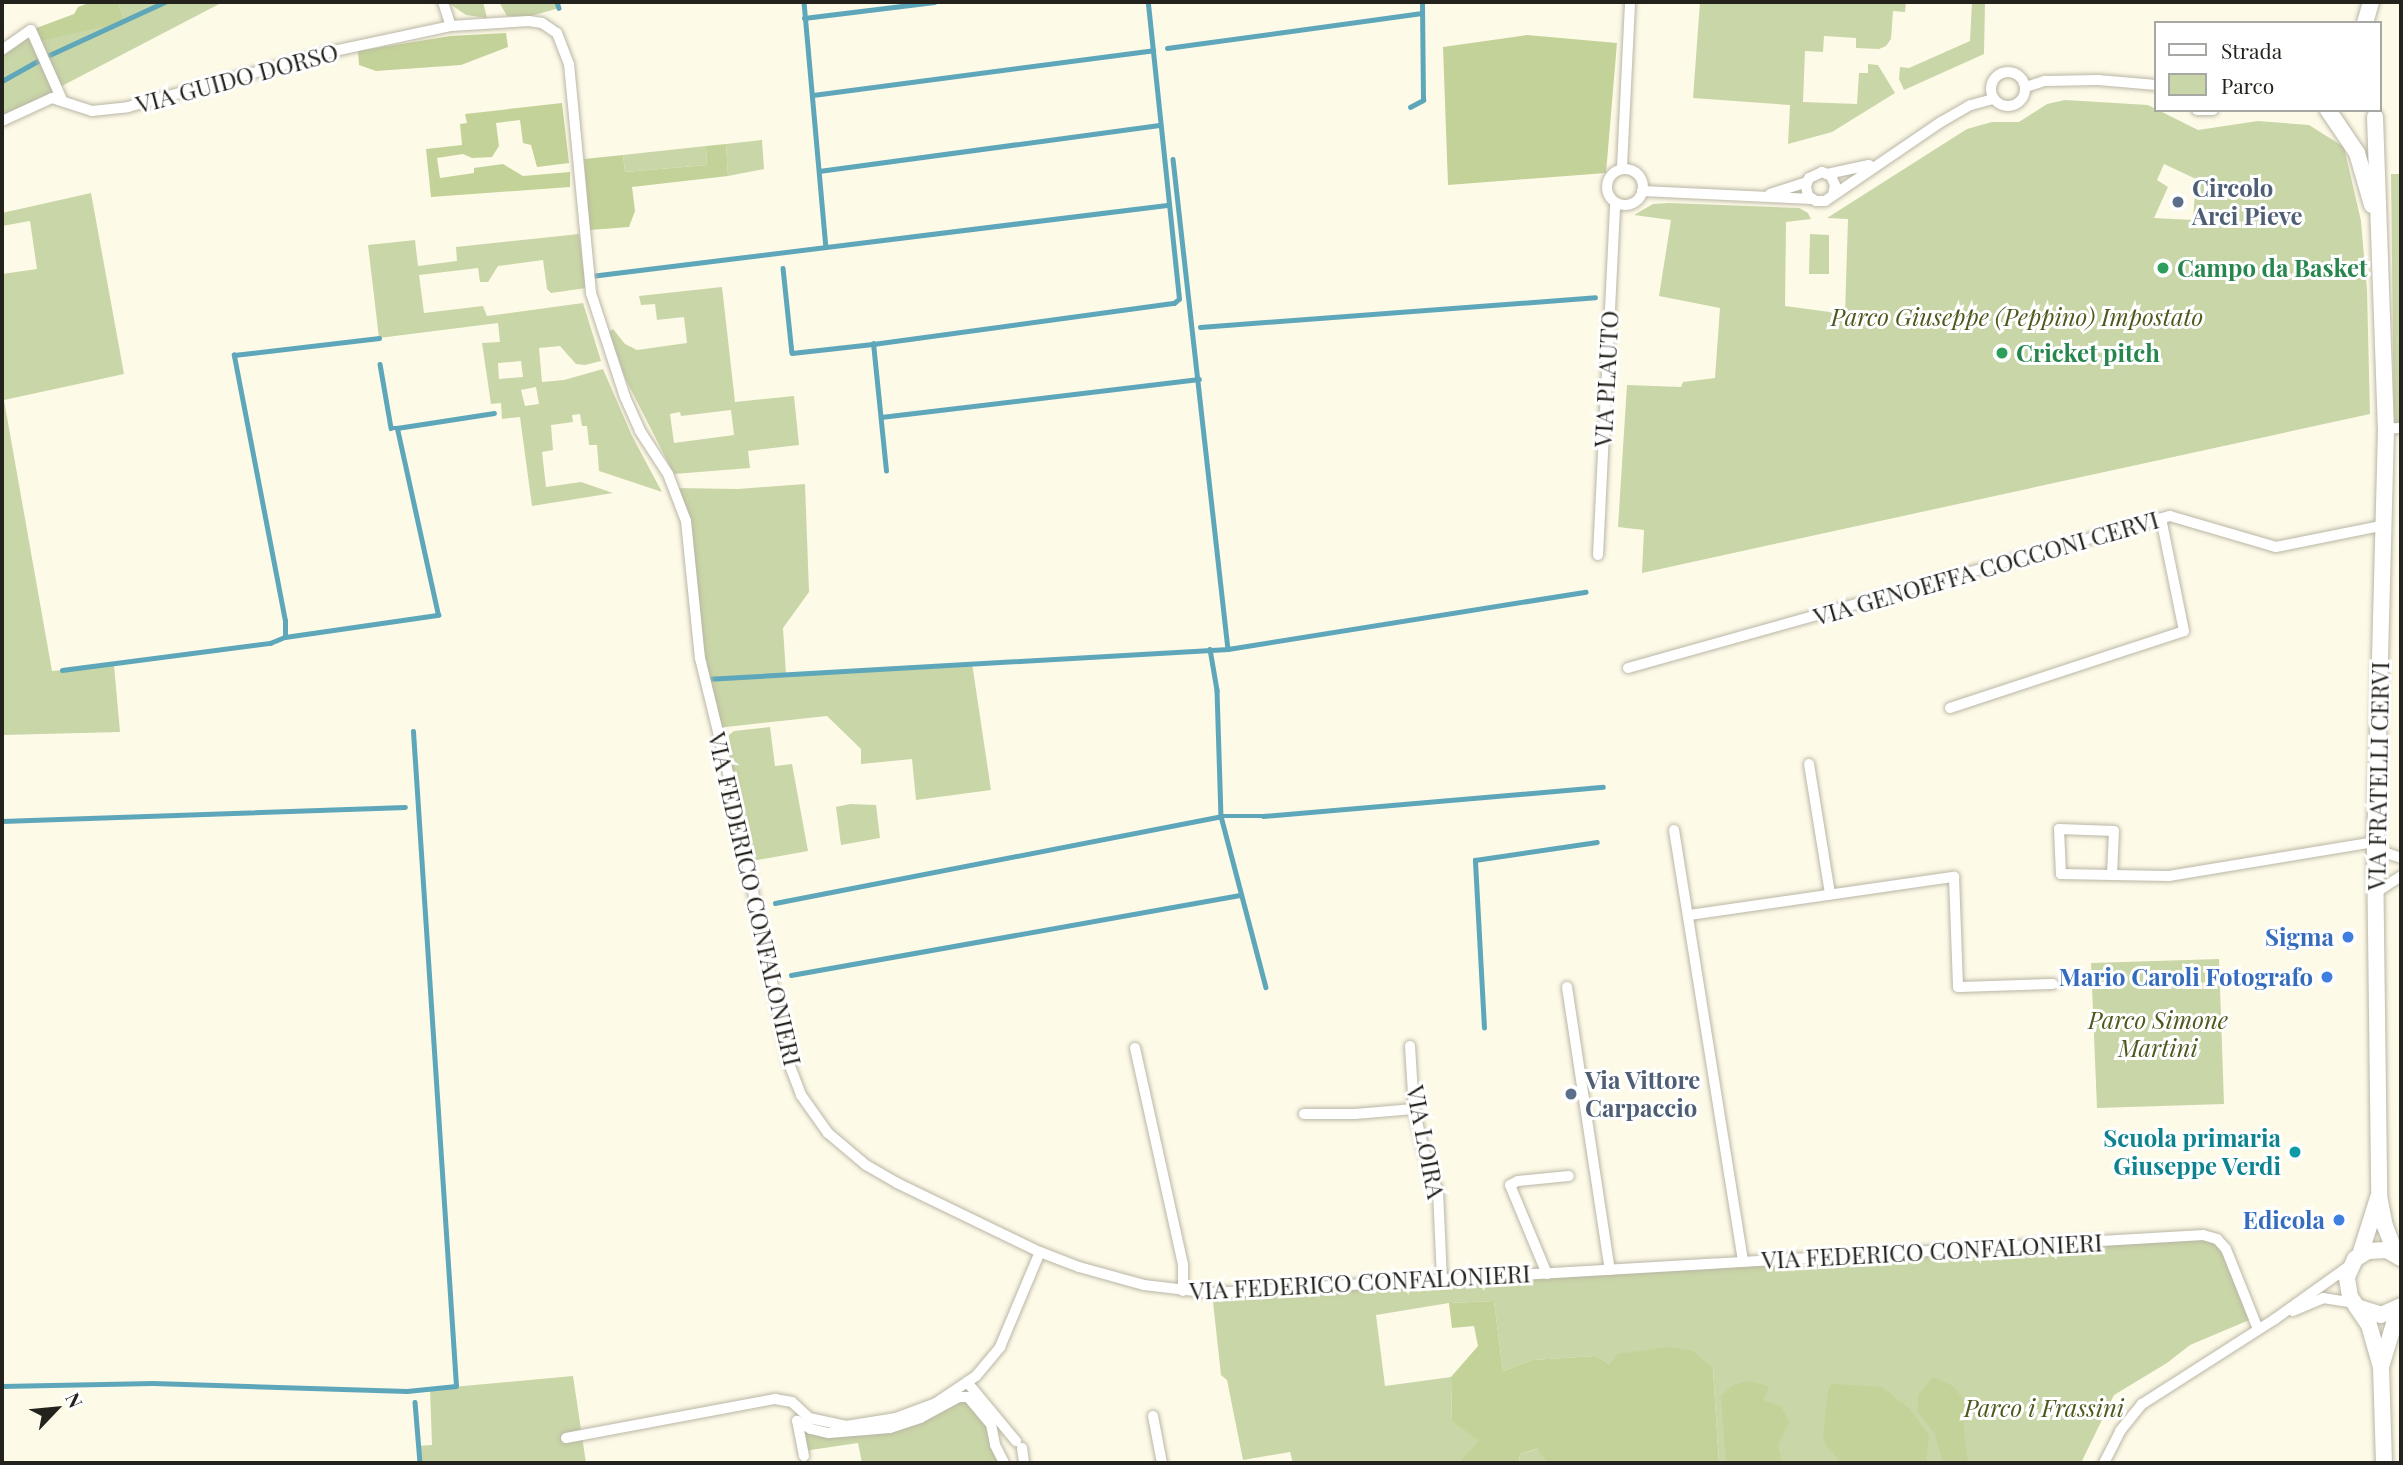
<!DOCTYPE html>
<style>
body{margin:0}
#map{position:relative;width:2403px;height:1465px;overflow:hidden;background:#fefae8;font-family:"Playfair Display",serif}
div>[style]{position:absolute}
.green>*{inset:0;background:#c9d6a7}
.forest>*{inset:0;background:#c3d298}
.stream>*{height:4.5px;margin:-2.25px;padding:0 2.25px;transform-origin:2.25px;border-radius:2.25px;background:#5ea7ba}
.roads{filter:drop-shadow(0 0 2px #bab6a5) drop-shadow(0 0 2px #bab6a5)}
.street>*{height:10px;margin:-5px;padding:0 5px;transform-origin:5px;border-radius:5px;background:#fff}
.street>.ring{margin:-5px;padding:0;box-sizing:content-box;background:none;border:10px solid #fff;border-radius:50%}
.secondary>*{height:16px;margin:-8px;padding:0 8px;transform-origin:8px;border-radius:8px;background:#fff}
.dots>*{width:19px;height:19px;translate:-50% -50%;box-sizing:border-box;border:4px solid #fff;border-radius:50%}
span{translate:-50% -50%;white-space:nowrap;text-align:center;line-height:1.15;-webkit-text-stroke:6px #fff;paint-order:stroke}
.street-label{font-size:24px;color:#24221c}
.service-label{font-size:24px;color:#4e5e75;font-weight:700}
.left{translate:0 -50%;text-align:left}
.leisure-label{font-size:24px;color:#27864d;font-weight:700}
.park-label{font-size:24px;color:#4d591c;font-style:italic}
.shop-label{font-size:24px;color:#366cbe;font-weight:700}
.right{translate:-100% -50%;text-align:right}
.culture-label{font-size:24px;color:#0d838f;font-weight:700}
.frame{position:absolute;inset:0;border:4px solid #24221c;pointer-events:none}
.legend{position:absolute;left:2154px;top:21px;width:228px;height:91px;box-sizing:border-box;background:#fff;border:2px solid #a7a7a4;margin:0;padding:9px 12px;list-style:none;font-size:21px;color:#24221c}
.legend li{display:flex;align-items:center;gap:14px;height:35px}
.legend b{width:35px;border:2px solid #a7a7a4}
.north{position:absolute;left:21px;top:1374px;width:70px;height:70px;-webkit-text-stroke:5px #fff;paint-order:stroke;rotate:64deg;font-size:19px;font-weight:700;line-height:28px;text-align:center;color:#24221c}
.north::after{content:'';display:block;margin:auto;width:24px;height:32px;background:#24221c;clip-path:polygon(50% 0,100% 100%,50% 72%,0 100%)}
</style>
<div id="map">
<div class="green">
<i style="clip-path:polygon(118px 2px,223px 2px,58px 88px,62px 100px,2px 121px,2px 50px,31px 30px,125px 22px)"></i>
<i style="clip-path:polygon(447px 2px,483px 2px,487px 18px,466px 15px)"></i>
<i style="clip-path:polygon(499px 2px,557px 2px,559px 8px,531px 16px,507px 16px)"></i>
<i style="clip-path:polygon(1700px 2px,1906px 2px,1905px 12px,1893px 11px,1891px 39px,1886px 46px,1879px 49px,1856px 48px,1856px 38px,1824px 36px,1823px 52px,1805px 51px,1803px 102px,1857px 104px,1859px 73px,1868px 73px,1868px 64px,1878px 65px,1895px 93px,1832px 132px,1788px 144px,1790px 105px,1693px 98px)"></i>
<i style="clip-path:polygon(1972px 2px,1985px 3px,1984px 54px,1904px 90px,1899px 79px,1900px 67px,1909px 68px,1970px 41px)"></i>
<i style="clip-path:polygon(evenodd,2065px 100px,2148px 105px,2198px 130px,2258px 121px,2309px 125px,2344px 147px,2361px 221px,2367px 290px,2370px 414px,1642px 573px,1644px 530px,1618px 527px,1627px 385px,1681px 387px,1683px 382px,1715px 378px,1720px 308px,1659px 296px,1671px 220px,1634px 215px,1653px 204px,1669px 203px,1799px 208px,1808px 213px,1811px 219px,1786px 222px,1785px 306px,1845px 314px,1848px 219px,1827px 218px,1967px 129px,1992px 122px,2019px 122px,2047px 104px,2065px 100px,2164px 164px,2196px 179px,2193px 220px,2154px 218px,2168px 187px,2157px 180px,2164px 164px)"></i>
<i style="clip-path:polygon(762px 140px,764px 169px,728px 176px,726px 144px)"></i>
<i style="clip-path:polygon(706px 146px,707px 165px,625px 172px,623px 155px)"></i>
<i style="clip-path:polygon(2391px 174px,2401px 174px,2401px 428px,2394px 428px)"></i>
<i style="clip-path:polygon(91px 193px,124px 374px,4px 400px,52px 671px,114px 665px,120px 732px,2px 735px,2px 274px,37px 269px,30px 221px,2px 226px,2px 213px)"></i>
<i style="clip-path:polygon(evenodd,579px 234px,586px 288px,551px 293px,547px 289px,543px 260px,498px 266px,488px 282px,480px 282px,478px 268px,419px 275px,424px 313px,483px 306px,487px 316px,583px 303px,601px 361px,585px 365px,576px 364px,560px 346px,539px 348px,542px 382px,564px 380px,603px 369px,632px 436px,662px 492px,599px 471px,597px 445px,589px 445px,587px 426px,582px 426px,580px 414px,572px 415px,573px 422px,551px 425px,553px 450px,542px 452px,546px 487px,581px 482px,613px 493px,532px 506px,520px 417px,502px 419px,501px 403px,491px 404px,482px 343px,500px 342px,498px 323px,379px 338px,368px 245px,415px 240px,418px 266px,457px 261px,456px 247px,579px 234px,521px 361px,523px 377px,499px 379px,498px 363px,521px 361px,579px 234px,536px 387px,539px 404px,525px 406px,521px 390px,536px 387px)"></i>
<i style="clip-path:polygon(1810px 234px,1829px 235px,1829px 274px,1809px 274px)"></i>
<i style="clip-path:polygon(evenodd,722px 287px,735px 402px,794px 396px,799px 445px,748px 451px,750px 468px,674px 474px,625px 378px,609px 332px,613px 329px,625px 344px,637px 350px,687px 343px,684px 317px,657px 320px,655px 304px,641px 305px,639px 296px,722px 287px,731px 410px,734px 435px,674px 443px,670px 414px,680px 412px,681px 416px,731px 410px)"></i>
<i style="clip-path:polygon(805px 484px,809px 592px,783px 628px,786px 674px,972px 663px,991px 790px,916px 800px,912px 759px,861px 764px,861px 749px,827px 716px,717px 728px,711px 705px,692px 565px,674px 488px,738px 489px)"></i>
<i style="clip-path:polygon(770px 727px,775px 766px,792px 764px,808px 851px,752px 861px,727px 743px,729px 735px,734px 731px)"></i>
<i style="clip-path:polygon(850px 804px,876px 805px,880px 838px,841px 845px,836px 807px)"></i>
<i style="clip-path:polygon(2219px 959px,2224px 1104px,2097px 1108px,2091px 963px)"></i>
<i style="clip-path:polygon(2217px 1239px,2254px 1318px,2190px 1345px,2167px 1363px,2114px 1395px,2081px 1463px,1719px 1463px,1713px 1369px,1610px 1364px,1595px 1356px,1532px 1360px,1503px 1371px,1494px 1301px,1449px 1303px,1376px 1315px,1385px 1386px,1451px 1377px,1452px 1422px,1480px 1441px,1458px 1463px,1293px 1463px,1290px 1452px,1243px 1460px,1227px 1380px,1221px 1375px,1212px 1293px)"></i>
<i style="clip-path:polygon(573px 1376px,586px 1463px,420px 1463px,417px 1446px,432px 1445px,430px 1389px)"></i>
<i style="clip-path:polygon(968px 1398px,987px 1420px,1002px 1463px,862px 1463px,858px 1443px,804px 1451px,798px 1422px,828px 1434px)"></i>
<i style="clip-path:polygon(1538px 1449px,1547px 1463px,1519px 1463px,1520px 1454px)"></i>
</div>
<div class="forest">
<i style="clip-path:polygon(91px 2px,118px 2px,125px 22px,35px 42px,31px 30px,74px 14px,78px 7px)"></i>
<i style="clip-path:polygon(506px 33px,508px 47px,461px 65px,376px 71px,359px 65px,358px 51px,450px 36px)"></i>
<i style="clip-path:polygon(1527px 35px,1617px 43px,1606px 173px,1448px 185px,1443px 47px)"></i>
<i style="clip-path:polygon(562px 103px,569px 163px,537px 167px,531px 145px,523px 143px,520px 120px,496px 123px,499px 146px,492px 157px,472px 158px,463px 154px,437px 158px,440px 178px,474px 173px,474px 168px,503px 164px,523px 176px,570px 172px,570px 187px,431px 197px,426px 149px,462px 145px,460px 124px,467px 123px,465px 114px)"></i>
<i style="clip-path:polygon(726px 144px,728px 176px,632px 187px,635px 211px,629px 227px,590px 230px,584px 159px,623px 155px,625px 172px,707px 165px,706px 146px)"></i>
<i style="clip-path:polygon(1494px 1301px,1503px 1371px,1532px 1360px,1595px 1356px,1610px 1364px,1618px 1354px,1666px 1347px,1693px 1351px,1713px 1369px,1719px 1463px,1547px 1463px,1537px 1449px,1520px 1454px,1519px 1463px,1458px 1463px,1479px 1441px,1452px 1422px,1451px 1377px,1478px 1346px,1474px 1326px,1452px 1328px,1449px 1303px)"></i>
<i style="clip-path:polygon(1933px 1377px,1953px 1386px,1967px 1404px,1963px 1423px,1968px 1463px,1943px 1463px,1935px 1434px,1918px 1412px,1918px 1395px)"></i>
<i style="clip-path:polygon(1750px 1381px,1769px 1387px,1763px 1400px,1781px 1406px,1789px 1422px,1778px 1445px,1782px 1463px,1726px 1463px,1721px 1396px,1733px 1385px)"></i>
<i style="clip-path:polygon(1832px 1384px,1882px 1387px,1911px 1410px,1929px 1436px,1926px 1463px,1842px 1463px,1827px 1447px,1823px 1436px,1828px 1390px)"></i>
</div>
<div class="stream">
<i style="left:557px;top:2px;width:6px;rotate:72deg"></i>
<i style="left:804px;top:2px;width:246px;rotate:84.9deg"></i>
<i style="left:804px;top:18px;width:131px;rotate:-7deg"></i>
<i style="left:1167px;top:48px;width:257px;rotate:-7.8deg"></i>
<i style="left:2px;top:81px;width:47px;rotate:-29.3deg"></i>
<i style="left:43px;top:58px;width:134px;rotate:-24.7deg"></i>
<i style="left:813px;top:95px;width:343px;rotate:-7.5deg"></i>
<i style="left:1410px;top:107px;width:15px;rotate:-28deg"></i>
<i style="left:1423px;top:100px;width:98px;rotate:-90.6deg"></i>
<i style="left:1173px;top:159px;width:493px;rotate:83.6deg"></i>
<i style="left:819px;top:171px;width:343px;rotate:-7.7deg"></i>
<i style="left:783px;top:268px;width:85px;rotate:84deg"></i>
<i style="left:792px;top:353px;width:81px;rotate:-6.3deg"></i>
<i style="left:591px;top:276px;width:580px;rotate:-7.03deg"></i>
<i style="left:1200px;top:327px;width:396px;rotate:-4.3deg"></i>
<i style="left:380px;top:364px;width:65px;rotate:80.2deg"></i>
<i style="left:391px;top:428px;width:6px"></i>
<i style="left:881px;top:417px;width:320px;rotate:-6.8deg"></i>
<i style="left:886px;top:471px;width:128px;rotate:-95.8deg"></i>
<i style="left:873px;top:344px;width:304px;rotate:-7.8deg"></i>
<i style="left:1174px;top:303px;width:6px;rotate:-39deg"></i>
<i style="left:1179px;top:299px;width:299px;rotate:-96deg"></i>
<i style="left:285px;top:637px;width:16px;rotate:-90deg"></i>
<i style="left:285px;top:621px;width:271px;rotate:-100.9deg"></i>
<i style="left:234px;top:355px;width:146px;rotate:-6.7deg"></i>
<i style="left:1210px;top:649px;width:42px;rotate:80.3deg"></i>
<i style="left:1217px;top:690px;width:126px;rotate:88.2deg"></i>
<i style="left:1221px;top:816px;width:42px"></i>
<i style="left:1263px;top:816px;width:341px;rotate:-4.9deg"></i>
<i style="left:62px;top:670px;width:210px;rotate:-7.4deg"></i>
<i style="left:270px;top:643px;width:16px;rotate:-22deg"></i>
<i style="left:285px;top:637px;width:155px;rotate:-8.2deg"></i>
<i style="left:438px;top:615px;width:191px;rotate:-102.4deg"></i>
<i style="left:397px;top:428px;width:98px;rotate:-8.8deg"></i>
<i style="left:706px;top:679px;width:523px;rotate:-3.29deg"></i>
<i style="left:1228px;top:649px;width:362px;rotate:-9.1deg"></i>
<i style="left:2px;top:821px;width:403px;rotate:-2deg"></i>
<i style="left:775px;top:903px;width:454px;rotate:-11deg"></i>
<i style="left:1221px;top:816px;width:177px;rotate:75.3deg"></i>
<i style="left:791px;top:975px;width:457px;rotate:-10.1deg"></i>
<i style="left:1484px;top:1028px;width:168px;rotate:-93.1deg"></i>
<i style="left:1475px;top:860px;width:123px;rotate:-8.4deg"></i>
<i style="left:2px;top:1386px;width:151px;rotate:-1.1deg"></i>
<i style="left:153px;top:1383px;width:254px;rotate:1.8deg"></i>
<i style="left:407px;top:1391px;width:49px;rotate:-5.8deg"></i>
<i style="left:456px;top:1386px;width:656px;rotate:-93.76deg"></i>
<i style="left:415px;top:1402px;width:61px;rotate:85.3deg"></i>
</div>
<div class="roads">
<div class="street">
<i style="left:443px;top:2px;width:25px;rotate:72deg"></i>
<i style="left:2px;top:50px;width:35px;rotate:-35deg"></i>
<i style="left:31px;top:30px;width:77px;rotate:66.1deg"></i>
<i class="ring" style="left:1991px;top:72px;width:24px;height:24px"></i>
<i style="left:2026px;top:87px;width:20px;rotate:-18deg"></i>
<i style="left:2045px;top:81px;width:53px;rotate:-1.1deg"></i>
<i style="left:2098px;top:80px;width:58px;rotate:4.9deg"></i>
<i style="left:2197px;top:110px;width:16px"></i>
<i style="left:2px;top:121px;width:55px;rotate:-24.7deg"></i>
<i style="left:52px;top:98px;width:42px;rotate:18deg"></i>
<i style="left:92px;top:111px;width:36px;rotate:-6deg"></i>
<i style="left:128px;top:107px;width:213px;rotate:-15.2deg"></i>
<i style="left:334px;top:51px;width:120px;rotate:-12.1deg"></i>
<i style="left:451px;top:26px;width:78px;rotate:-3.7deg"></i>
<i style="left:529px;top:21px;width:13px;rotate:9deg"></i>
<i style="left:542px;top:23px;width:18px;rotate:34deg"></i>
<i style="left:557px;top:33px;width:33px;rotate:69deg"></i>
<i style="left:569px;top:64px;width:230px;rotate:84.5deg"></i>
<i style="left:591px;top:293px;width:109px;rotate:71.9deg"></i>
<i style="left:625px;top:397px;width:37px;rotate:66deg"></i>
<i style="left:640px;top:431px;width:51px;rotate:56.9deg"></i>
<i style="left:668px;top:474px;width:50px;rotate:69deg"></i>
<i style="left:686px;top:521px;width:138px;rotate:84.2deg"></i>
<i style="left:700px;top:658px;width:118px;rotate:76.3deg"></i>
<i style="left:728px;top:773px;width:299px;rotate:78.1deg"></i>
<i style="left:790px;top:1066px;width:31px;rotate:69deg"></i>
<i style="left:801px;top:1095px;width:47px;rotate:54.6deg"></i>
<i style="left:828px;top:1133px;width:50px;rotate:40.1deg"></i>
<i style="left:866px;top:1165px;width:36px;rotate:30deg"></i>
<i style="left:897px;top:1183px;width:159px;rotate:25.8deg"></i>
<i style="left:1040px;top:1252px;width:42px;rotate:21deg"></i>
<i style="left:1079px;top:1267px;width:67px;rotate:15.5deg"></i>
<i style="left:1144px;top:1285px;width:68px;rotate:6.7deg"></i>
<i style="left:1212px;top:1293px;width:993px;rotate:-3.35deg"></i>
<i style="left:2203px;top:1235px;width:15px;rotate:16deg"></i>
<i style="left:2217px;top:1239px;width:13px;rotate:48deg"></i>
<i style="left:2226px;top:1249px;width:86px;rotate:68.2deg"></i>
<i style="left:1622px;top:167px;width:165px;rotate:-87.2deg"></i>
<i class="ring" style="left:1607px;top:169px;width:26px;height:26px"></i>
<i style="left:1827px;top:174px;width:43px;rotate:-12.1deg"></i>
<i style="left:1642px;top:191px;width:170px;rotate:2.7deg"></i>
<i style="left:1770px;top:194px;width:39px;rotate:-18deg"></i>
<i style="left:1833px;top:195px;width:10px;rotate:-79deg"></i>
<i style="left:1835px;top:185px;width:10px;rotate:-114deg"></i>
<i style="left:1831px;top:176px;width:10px;rotate:-156deg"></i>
<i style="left:1822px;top:172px;width:14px;rotate:155deg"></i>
<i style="left:1809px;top:178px;width:9px;rotate:111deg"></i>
<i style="left:1806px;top:186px;width:10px;rotate:79deg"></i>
<i style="left:1808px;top:196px;width:9px;rotate:32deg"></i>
<i style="left:1816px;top:201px;width:9px"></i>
<i style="left:1825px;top:201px;width:140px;rotate:-34.3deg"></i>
<i style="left:1941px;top:122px;width:34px;rotate:-30deg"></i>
<i style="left:1971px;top:105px;width:24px;rotate:-15deg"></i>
<i style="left:2386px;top:429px;width:15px;rotate:-4deg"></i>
<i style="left:1598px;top:555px;width:353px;rotate:-87.2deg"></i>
<i style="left:1628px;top:668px;width:563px;rotate:-15.67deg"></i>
<i style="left:2170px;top:516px;width:110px;rotate:16.3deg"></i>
<i style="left:2276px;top:547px;width:111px;rotate:-11.4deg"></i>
<i style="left:1950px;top:708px;width:246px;rotate:-18.2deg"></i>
<i style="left:2184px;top:631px;width:115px;rotate:-101.5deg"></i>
<i style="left:1809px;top:764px;width:132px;rotate:80.8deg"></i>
<i style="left:1674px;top:830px;width:437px;rotate:80.9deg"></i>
<i style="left:2375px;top:849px;width:28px;rotate:19deg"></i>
<i style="left:2112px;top:875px;width:44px;rotate:-87.4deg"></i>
<i style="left:2114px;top:831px;width:55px;rotate:-177.9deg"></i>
<i style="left:2059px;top:829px;width:45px;rotate:87.5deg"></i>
<i style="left:2061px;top:874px;width:51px;rotate:1.1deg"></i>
<i style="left:2112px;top:875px;width:57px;rotate:1deg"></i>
<i style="left:2169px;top:876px;width:209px;rotate:-9.4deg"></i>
<i style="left:2375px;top:893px;width:31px;rotate:-33deg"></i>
<i style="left:1689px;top:915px;width:268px;rotate:-8.2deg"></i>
<i style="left:1954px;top:877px;width:110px;rotate:87.9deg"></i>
<i style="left:1958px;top:987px;width:95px;rotate:-1.8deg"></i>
<i style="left:1567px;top:987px;width:286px;rotate:81.4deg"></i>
<i style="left:1410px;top:1046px;width:63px;rotate:86.4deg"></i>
<i style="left:1414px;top:1109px;width:56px;rotate:76.5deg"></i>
<i style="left:1427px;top:1163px;width:30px;rotate:69deg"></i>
<i style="left:1438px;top:1191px;width:88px;rotate:87.4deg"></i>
<i style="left:1135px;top:1048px;width:221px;rotate:77.5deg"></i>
<i style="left:1183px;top:1264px;width:27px;rotate:90deg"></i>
<i style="left:1304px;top:1114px;width:51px"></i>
<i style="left:1355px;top:1114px;width:59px;rotate:-4.8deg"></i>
<i style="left:1547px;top:1274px;width:96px;rotate:-112.6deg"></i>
<i style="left:1510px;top:1185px;width:9px;rotate:-27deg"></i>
<i style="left:1518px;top:1181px;width:51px;rotate:-5.6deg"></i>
<i style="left:2293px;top:1311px;width:33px;rotate:-23deg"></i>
<i style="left:2323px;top:1298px;width:31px;rotate:9deg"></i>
<i style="left:967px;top:1382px;width:77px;rotate:50.3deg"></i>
<i style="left:1153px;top:1416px;width:48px;rotate:79.2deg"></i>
<i style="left:566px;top:1438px;width:213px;rotate:-10.6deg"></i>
<i style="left:775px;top:1399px;width:17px;rotate:10deg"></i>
<i style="left:792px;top:1402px;width:23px;rotate:43deg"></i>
<i style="left:809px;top:1418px;width:38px;rotate:12deg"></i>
<i style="left:846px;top:1426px;width:51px;rotate:-9.1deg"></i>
<i style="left:896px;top:1418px;width:43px;rotate:-20.6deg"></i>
<i style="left:936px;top:1403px;width:48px;rotate:-34deg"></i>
<i style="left:976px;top:1376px;width:38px;rotate:-50deg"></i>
<i style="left:1000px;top:1347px;width:103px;rotate:-67.2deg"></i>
<i style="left:1022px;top:1448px;width:15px;rotate:82deg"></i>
<i style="left:804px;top:1456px;width:36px;rotate:-101deg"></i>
<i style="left:797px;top:1421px;width:16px;rotate:30deg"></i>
<i style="left:811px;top:1429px;width:18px;rotate:13deg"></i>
<i style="left:829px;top:1433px;width:61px;rotate:-4.7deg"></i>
<i style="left:890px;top:1428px;width:32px;rotate:-18deg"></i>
<i style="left:920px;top:1418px;width:44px;rotate:-28.3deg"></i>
<i style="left:959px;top:1397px;width:9px"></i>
<i style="left:968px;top:1397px;width:35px;rotate:50deg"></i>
<i style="left:991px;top:1424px;width:21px;rotate:79deg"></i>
<i style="left:995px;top:1445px;width:20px;rotate:63deg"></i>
<i style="left:2104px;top:1463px;width:36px;rotate:-63deg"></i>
<i style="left:2120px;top:1431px;width:35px;rotate:-51deg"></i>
<i style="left:2142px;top:1404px;width:158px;rotate:-32.6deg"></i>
<i style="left:2275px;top:1319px;width:95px;rotate:-35.5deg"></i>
</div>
<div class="secondary">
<i style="left:2365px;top:23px;width:22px;rotate:-74deg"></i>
<i style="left:2328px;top:110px;width:52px;rotate:56deg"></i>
<i style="left:2357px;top:153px;width:54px;rotate:73.9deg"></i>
<i style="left:2375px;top:117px;width:312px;rotate:88deg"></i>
<i style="left:2386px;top:429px;width:420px;rotate:91.5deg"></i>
<i style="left:2375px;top:849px;width:347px;rotate:89.3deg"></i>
<i style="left:2379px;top:1196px;width:31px;rotate:79deg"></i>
<i style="left:2385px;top:1226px;width:30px;rotate:69deg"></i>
<i style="left:2360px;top:1255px;width:60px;rotate:-72.5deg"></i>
<i style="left:2357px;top:1307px;width:25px;rotate:18deg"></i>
<i style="left:2381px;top:1315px;width:22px;rotate:-24deg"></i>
<i style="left:2381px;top:1367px;width:44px;rotate:-105.9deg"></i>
<i style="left:2369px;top:1325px;width:34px;rotate:-124deg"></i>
<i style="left:2350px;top:1297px;width:20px;rotate:-99deg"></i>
<i style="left:2347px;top:1277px;width:20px;rotate:-66deg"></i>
<i style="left:2355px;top:1259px;width:15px;rotate:-32deg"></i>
<i style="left:2368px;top:1251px;width:19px;rotate:-3deg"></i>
<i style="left:2387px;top:1250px;width:16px;rotate:30deg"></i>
<i style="left:2384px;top:1463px;width:96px;rotate:-91.8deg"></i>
<i style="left:2381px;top:1367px;width:59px;rotate:-73.4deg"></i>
</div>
</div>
<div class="dots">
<i style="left:2178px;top:202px;background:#5c6f8a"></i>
<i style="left:2163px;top:268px;background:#2e9e5b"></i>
<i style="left:2002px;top:353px;background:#2e9e5b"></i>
<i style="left:2348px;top:937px;background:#3f7fe0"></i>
<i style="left:2327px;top:977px;background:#3f7fe0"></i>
<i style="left:1571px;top:1094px;background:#5c6f8a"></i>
<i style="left:2295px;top:1152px;background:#0f9aa8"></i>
<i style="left:2339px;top:1220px;background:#3f7fe0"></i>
</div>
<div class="street-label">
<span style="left:237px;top:78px;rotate:-15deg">VIA GUIDO DORSO</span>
<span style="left:1606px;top:379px;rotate:-87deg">VIA PLAUTO</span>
<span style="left:1986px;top:568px;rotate:-16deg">VIA GENOEFFA COCCONI CERVI</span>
<span style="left:2378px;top:776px;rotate:-89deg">VIA FRATELLI CERVI</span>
<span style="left:755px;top:899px;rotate:77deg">VIA FEDERICO CONFALONIERI</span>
<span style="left:1426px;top:1142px;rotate:79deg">VIA LOIRA</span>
<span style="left:1932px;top:1251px;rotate:-3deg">VIA FEDERICO CONFALONIERI</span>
<span style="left:1360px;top:1282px;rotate:-3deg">VIA FEDERICO CONFALONIERI</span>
</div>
<div class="service-label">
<span class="left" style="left:2192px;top:202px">Circolo<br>Arci Pieve</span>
<span class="left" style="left:1585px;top:1094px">Via Vittore<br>Carpaccio</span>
</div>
<div class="leisure-label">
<span class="left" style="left:2177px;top:268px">Campo da Basket</span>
<span class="left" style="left:2016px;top:353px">Cricket pitch</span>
</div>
<div class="park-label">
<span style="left:2017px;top:317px">Parco Giuseppe (Peppino) Impostato</span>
<span style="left:2158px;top:1034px">Parco Simone<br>Martini</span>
<span style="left:2044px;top:1408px">Parco i Frassini</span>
</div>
<div class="shop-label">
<span class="right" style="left:2334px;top:937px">Sigma</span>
<span class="right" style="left:2313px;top:977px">Mario Caroli Fotografo</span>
<span class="right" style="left:2325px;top:1220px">Edicola</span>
</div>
<div class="culture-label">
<span class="right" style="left:2281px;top:1152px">Scuola primaria<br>Giuseppe Verdi</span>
</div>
<div class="frame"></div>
<ul class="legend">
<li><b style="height:9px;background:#fff"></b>Strada</li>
<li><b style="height:19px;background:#c9d6a7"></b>Parco</li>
</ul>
<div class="north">N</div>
</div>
